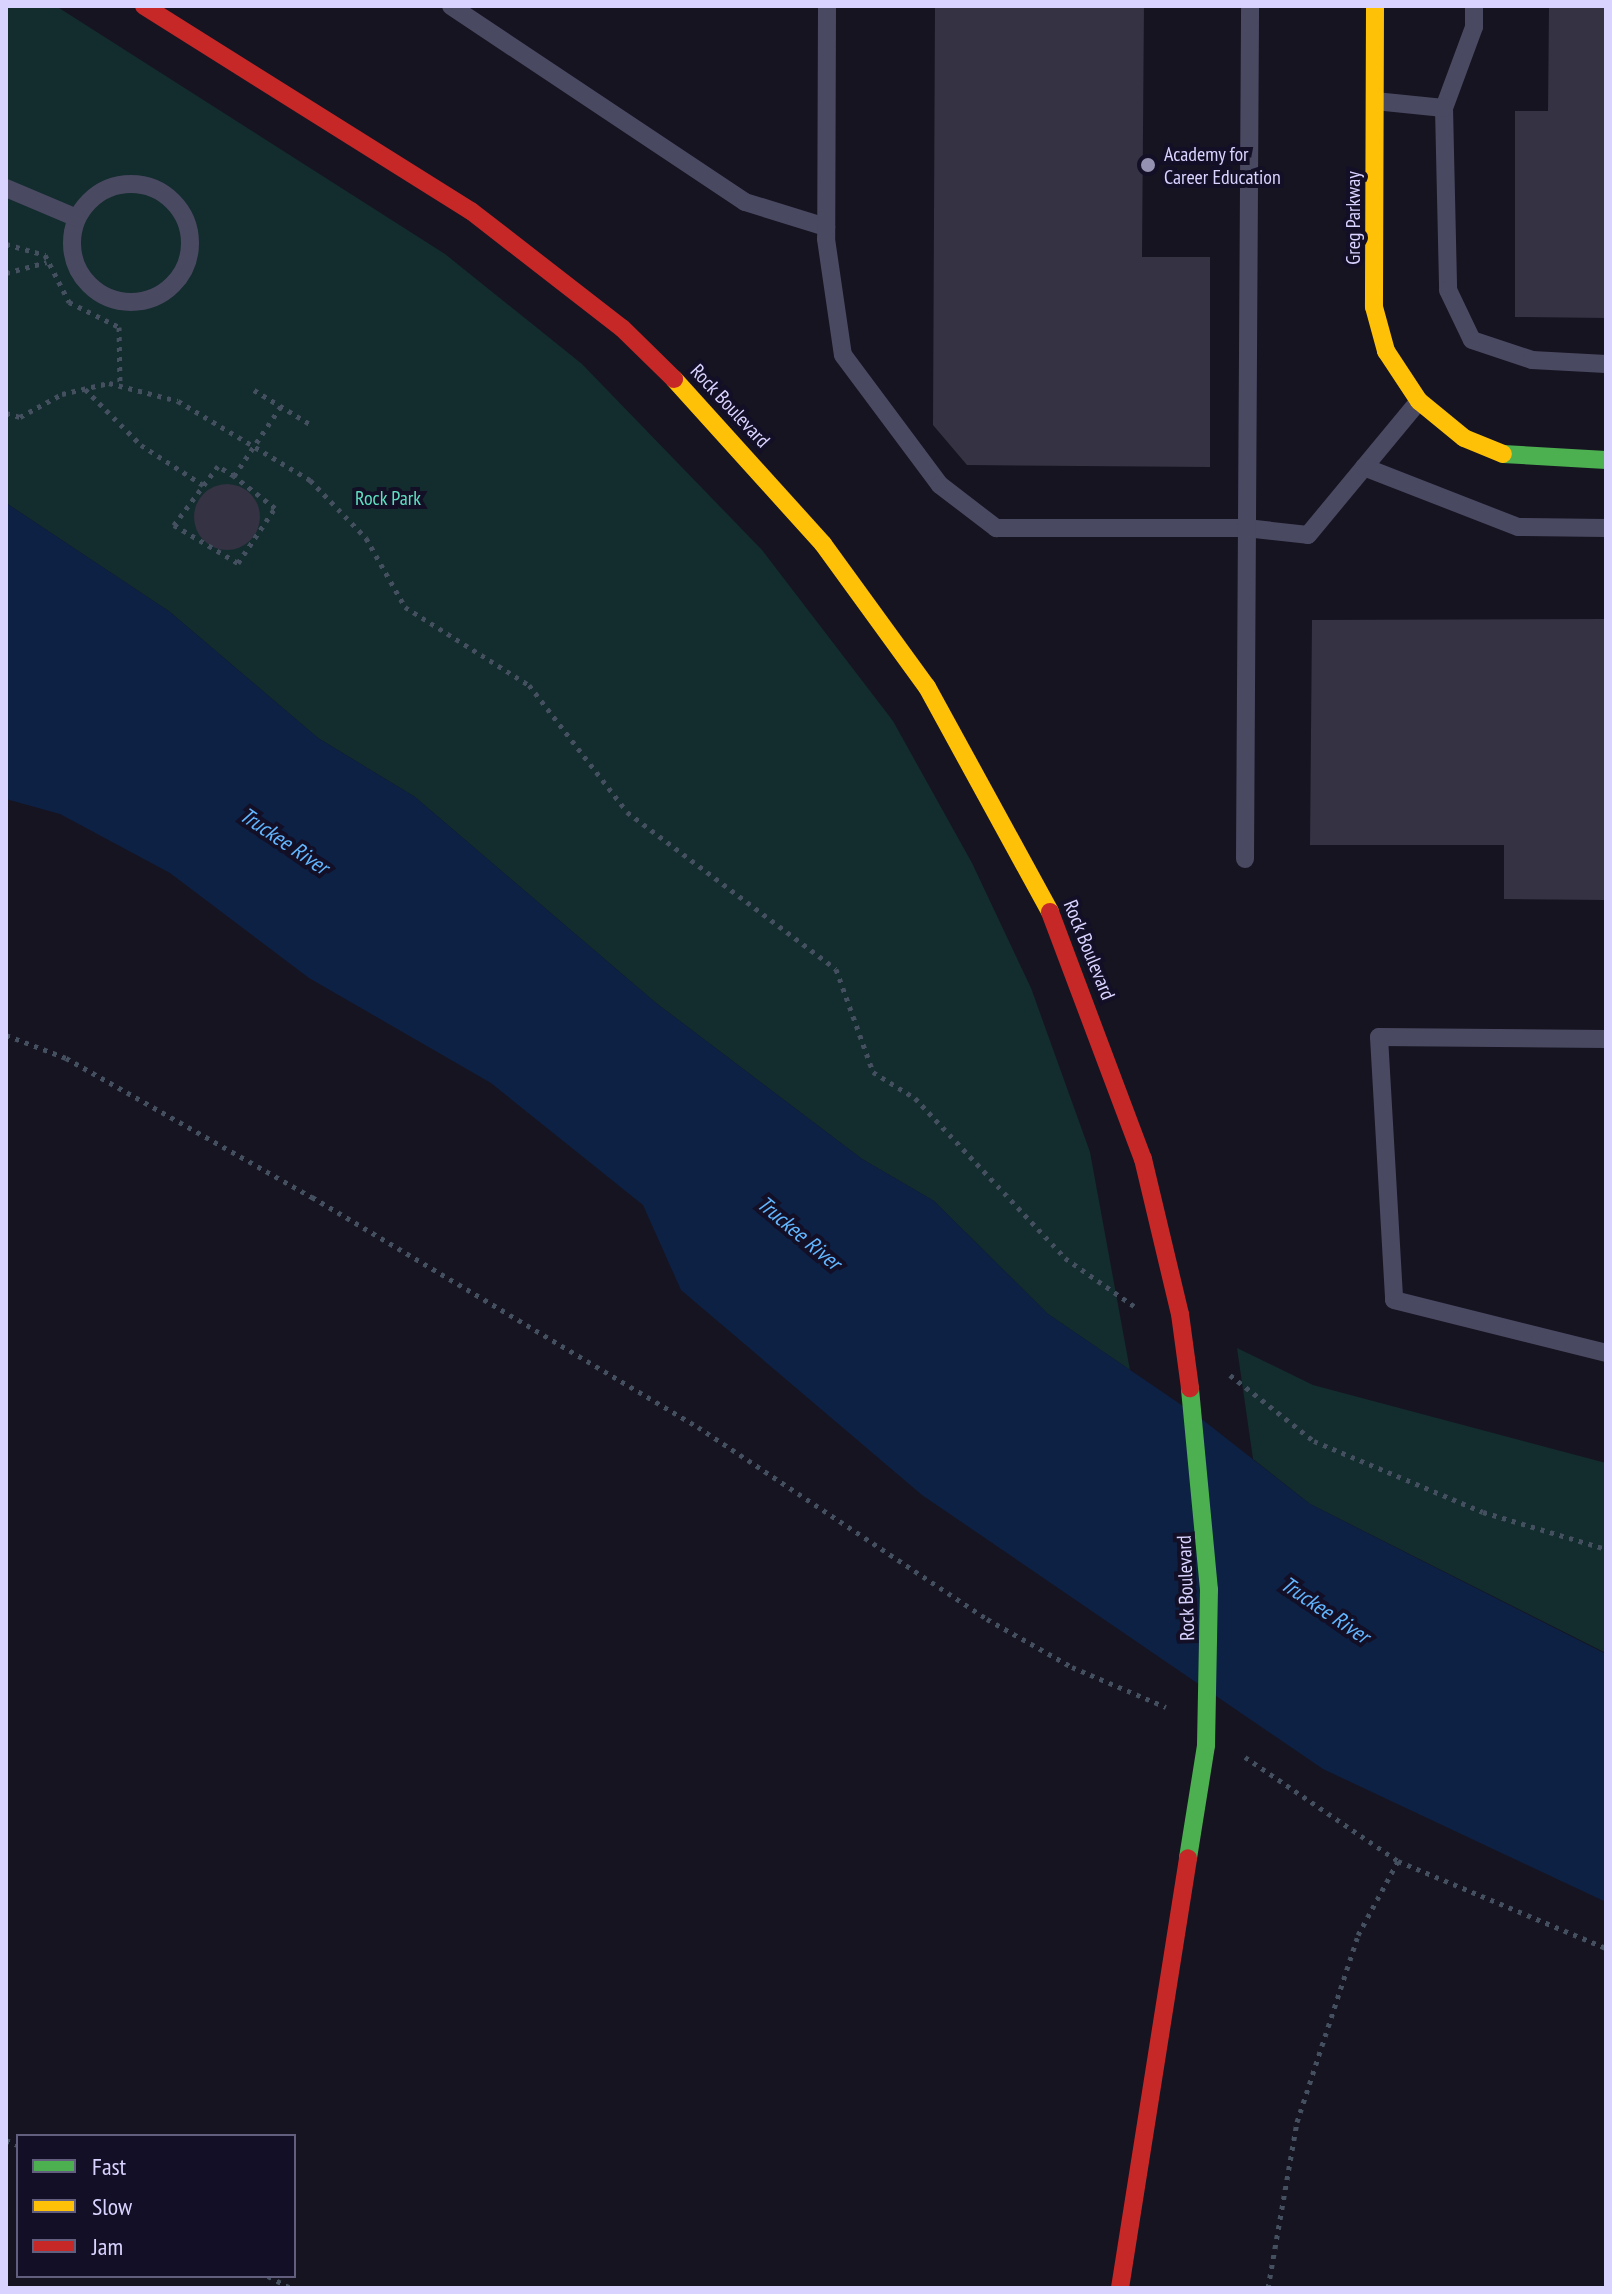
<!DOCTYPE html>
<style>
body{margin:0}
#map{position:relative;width:1612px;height:2294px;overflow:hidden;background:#161421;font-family:"PT Sans Narrow",sans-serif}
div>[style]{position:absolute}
.green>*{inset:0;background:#132c2d}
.water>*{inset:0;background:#0d2144}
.building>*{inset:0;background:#343243}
.round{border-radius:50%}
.path>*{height:5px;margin-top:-2.5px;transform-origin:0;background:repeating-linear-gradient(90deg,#44505f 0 4px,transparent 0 10px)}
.lane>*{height:18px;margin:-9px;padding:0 9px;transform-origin:9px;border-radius:9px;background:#4a4962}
.lane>.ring{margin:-9px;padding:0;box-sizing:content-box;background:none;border:18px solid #4a4962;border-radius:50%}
.fast>*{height:18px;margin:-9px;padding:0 9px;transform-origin:9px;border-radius:9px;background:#4caf50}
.slow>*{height:18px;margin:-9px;padding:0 9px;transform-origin:9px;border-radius:9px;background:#ffc107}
.jam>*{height:18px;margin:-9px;padding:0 9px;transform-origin:9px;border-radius:9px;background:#c62828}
.dots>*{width:22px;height:22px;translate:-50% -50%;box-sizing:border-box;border:4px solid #130f26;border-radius:50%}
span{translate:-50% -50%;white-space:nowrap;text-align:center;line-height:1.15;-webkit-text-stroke:8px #130f26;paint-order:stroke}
.poi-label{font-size:20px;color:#d9d4ff}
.left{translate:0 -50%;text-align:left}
.street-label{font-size:20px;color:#d9d4ff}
.park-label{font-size:20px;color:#5fe0c0}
.water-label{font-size:22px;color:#62b6ff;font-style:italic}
.frame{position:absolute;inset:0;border:8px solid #d9d4ff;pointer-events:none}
.legend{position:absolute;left:16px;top:2134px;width:280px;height:144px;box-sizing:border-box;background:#130f26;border:2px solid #625e7d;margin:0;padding:10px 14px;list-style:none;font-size:24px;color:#d9d4ff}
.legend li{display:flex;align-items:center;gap:16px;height:40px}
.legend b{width:40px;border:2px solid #625e7d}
</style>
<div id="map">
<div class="green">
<i style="clip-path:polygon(6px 6px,56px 6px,445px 254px,582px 364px,762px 550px,893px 721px,972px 863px,1031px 988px,1090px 1152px,1130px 1370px,1048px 1314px,934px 1201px,862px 1159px,656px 1003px,415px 797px,318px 738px,170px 612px,6px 503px)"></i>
<i style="clip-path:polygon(1237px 1348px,1313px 1385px,1606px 1463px,1606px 1653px,1310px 1504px,1253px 1459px)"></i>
</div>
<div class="water">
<i style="clip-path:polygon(6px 503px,170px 612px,318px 738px,415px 797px,656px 1003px,862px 1159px,934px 1201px,1048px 1314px,1199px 1417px,1310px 1504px,1606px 1654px,1606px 1902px,1323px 1769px,922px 1495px,681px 1290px,643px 1205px,491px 1083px,309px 978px,170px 873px,60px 814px,6px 799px)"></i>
</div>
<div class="building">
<i style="clip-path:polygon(935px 6px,1144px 6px,1142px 257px,1210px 257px,1210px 467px,967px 465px,933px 425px)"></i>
<i style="clip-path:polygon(1549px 6px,1606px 6px,1606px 318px,1515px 317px,1515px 111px,1548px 111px)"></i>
<i class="round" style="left:194px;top:484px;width:66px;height:66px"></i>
<i style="clip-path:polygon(1606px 619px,1606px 900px,1504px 899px,1504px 845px,1310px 845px,1312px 620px)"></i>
</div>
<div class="path">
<i style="left:6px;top:244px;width:41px;rotate:15.8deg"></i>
<i style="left:45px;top:255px;width:53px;rotate:62.9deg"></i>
<i style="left:69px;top:302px;width:56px;rotate:26.6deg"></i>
<i style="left:119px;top:327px;width:59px;rotate:89deg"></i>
<i style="left:6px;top:273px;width:42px;rotate:-15deg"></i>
<i style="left:85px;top:389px;width:79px;rotate:45deg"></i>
<i style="left:141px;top:445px;width:74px;rotate:32.8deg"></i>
<i style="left:254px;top:390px;width:66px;rotate:31.3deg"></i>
<i style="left:6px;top:413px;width:15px;rotate:16deg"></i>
<i style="left:20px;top:417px;width:48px;rotate:-28.7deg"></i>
<i style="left:62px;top:394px;width:48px;rotate:-13.2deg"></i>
<i style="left:109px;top:383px;width:71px;rotate:14.6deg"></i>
<i style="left:178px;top:401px;width:154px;rotate:30.9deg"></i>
<i style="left:310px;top:480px;width:81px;rotate:46deg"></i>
<i style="left:366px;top:538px;width:79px;rotate:60.5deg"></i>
<i style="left:405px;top:607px;width:146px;rotate:32.2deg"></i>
<i style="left:529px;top:685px;width:160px;rotate:52.3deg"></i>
<i style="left:627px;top:812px;width:261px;rotate:36.9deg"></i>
<i style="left:836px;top:969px;width:109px;rotate:70.2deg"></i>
<i style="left:873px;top:1072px;width:49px;rotate:31.8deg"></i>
<i style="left:915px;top:1098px;width:219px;rotate:46.8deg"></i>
<i style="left:1065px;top:1258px;width:84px;rotate:34.8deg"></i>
<i style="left:234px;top:476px;width:19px;rotate:-148deg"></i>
<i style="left:218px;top:466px;width:74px;rotate:126.7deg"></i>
<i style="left:174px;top:525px;width:74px;rotate:30.7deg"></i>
<i style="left:238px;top:563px;width:66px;rotate:-56.1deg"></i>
<i style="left:275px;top:508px;width:52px;rotate:-142deg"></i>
<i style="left:234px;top:476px;width:84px;rotate:-56.1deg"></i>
<i style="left:6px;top:1035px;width:64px;rotate:21deg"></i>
<i style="left:66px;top:1058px;width:283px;rotate:29.5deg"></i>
<i style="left:312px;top:1197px;width:449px;rotate:30.8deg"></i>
<i style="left:698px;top:1427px;width:347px;rotate:33.6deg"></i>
<i style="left:987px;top:1619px;width:98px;rotate:29.5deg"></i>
<i style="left:1072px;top:1667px;width:102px;rotate:23.1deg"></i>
<i style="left:1230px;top:1375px;width:107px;rotate:38.2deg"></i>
<i style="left:1314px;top:1441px;width:183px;rotate:22.8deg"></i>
<i style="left:1483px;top:1512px;width:128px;rotate:16.7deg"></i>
<i style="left:1245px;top:1757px;width:185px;rotate:34.2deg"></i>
<i style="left:1398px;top:1861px;width:225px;rotate:22.7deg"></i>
<i style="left:6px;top:2140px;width:13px;rotate:23deg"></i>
<i style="left:268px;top:2276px;width:26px;rotate:28deg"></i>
<i style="left:1268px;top:2288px;width:169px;rotate:-80.1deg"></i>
<i style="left:1297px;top:2122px;width:197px;rotate:-71.9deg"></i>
<i style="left:1358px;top:1935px;width:84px;rotate:-61.6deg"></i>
</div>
<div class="lane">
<i style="left:451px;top:6px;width:353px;rotate:33.7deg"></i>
<i style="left:745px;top:202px;width:85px;rotate:17.2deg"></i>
<i style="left:827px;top:6px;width:233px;rotate:90.2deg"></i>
<i style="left:826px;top:239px;width:117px;rotate:81.7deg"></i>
<i style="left:843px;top:355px;width:162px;rotate:53.3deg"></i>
<i style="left:940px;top:485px;width:71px;rotate:37.5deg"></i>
<i style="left:996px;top:528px;width:250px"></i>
<i style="left:1246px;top:528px;width:62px;rotate:6.4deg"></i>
<i style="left:1308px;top:535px;width:174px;rotate:-50.4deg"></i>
<i style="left:1474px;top:6px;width:21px;rotate:90deg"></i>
<i style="left:1474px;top:27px;width:86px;rotate:110.3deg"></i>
<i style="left:1444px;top:108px;width:182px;rotate:88.7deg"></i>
<i style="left:1448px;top:290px;width:55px;rotate:64.4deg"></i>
<i style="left:1472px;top:340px;width:63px;rotate:18.4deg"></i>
<i style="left:1532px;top:360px;width:74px;rotate:3.1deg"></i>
<i style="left:1375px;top:101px;width:69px;rotate:5.8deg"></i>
<i class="ring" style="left:72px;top:184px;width:100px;height:100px"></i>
<i style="left:6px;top:188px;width:77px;rotate:22.9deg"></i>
<i style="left:1364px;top:467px;width:165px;rotate:21.3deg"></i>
<i style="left:1518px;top:527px;width:88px;rotate:0.7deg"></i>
<i style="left:1245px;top:859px;width:853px;rotate:-89.66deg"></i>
<i style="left:1606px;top:1039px;width:227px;rotate:-179.5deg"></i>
<i style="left:1379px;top:1037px;width:263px;rotate:86.7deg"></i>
<i style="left:1394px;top:1300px;width:219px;rotate:14deg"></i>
</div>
<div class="fast">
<i style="left:1503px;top:454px;width:103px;rotate:3.3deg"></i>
<i style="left:1188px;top:1858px;width:114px;rotate:-80.9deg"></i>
<i style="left:1206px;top:1745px;width:155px;rotate:-88.9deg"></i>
<i style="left:1209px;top:1590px;width:203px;rotate:-95.4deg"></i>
</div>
<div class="slow">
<i style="left:1375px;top:6px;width:301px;rotate:90.2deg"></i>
<i style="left:1374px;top:307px;width:46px;rotate:74.7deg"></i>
<i style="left:1386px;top:351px;width:60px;rotate:56.6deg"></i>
<i style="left:1419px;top:401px;width:58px;rotate:39.4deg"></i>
<i style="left:1464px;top:438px;width:42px;rotate:22.3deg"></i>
<i style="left:674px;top:379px;width:222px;rotate:47.9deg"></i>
<i style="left:823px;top:544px;width:177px;rotate:54deg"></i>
<i style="left:927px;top:687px;width:256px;rotate:61.3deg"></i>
</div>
<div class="jam">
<i style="left:144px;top:6px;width:386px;rotate:32.1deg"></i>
<i style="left:471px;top:211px;width:191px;rotate:37.8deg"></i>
<i style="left:622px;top:328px;width:73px;rotate:44.4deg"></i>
<i style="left:1050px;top:912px;width:264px;rotate:69.4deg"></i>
<i style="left:1143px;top:1159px;width:159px;rotate:76.6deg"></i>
<i style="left:1180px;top:1314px;width:75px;rotate:82.3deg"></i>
<i style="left:1120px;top:2288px;width:435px;rotate:-81deg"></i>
</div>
<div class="dots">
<i style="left:1148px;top:165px;background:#9591b1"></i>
</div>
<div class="poi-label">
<span class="left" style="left:1164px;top:166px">Academy for<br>Career Education</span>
</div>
<div class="street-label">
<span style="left:1353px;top:218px;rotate:-90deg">Greg Parkway</span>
<span style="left:730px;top:406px;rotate:47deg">Rock Boulevard</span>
<span style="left:1089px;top:950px;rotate:68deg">Rock Boulevard</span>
<span style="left:1186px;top:1588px;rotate:-92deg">Rock Boulevard</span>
</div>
<div class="park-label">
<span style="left:388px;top:498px">Rock Park</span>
</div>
<div class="water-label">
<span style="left:284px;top:841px;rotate:34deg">Truckee River</span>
<span style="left:799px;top:1233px;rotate:40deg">Truckee River</span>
<span style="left:1325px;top:1610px;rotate:34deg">Truckee River</span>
</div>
<div class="frame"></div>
<ul class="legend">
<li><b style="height:10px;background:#4caf50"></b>Fast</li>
<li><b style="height:10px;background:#ffc107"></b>Slow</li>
<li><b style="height:10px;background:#c62828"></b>Jam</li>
</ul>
</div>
